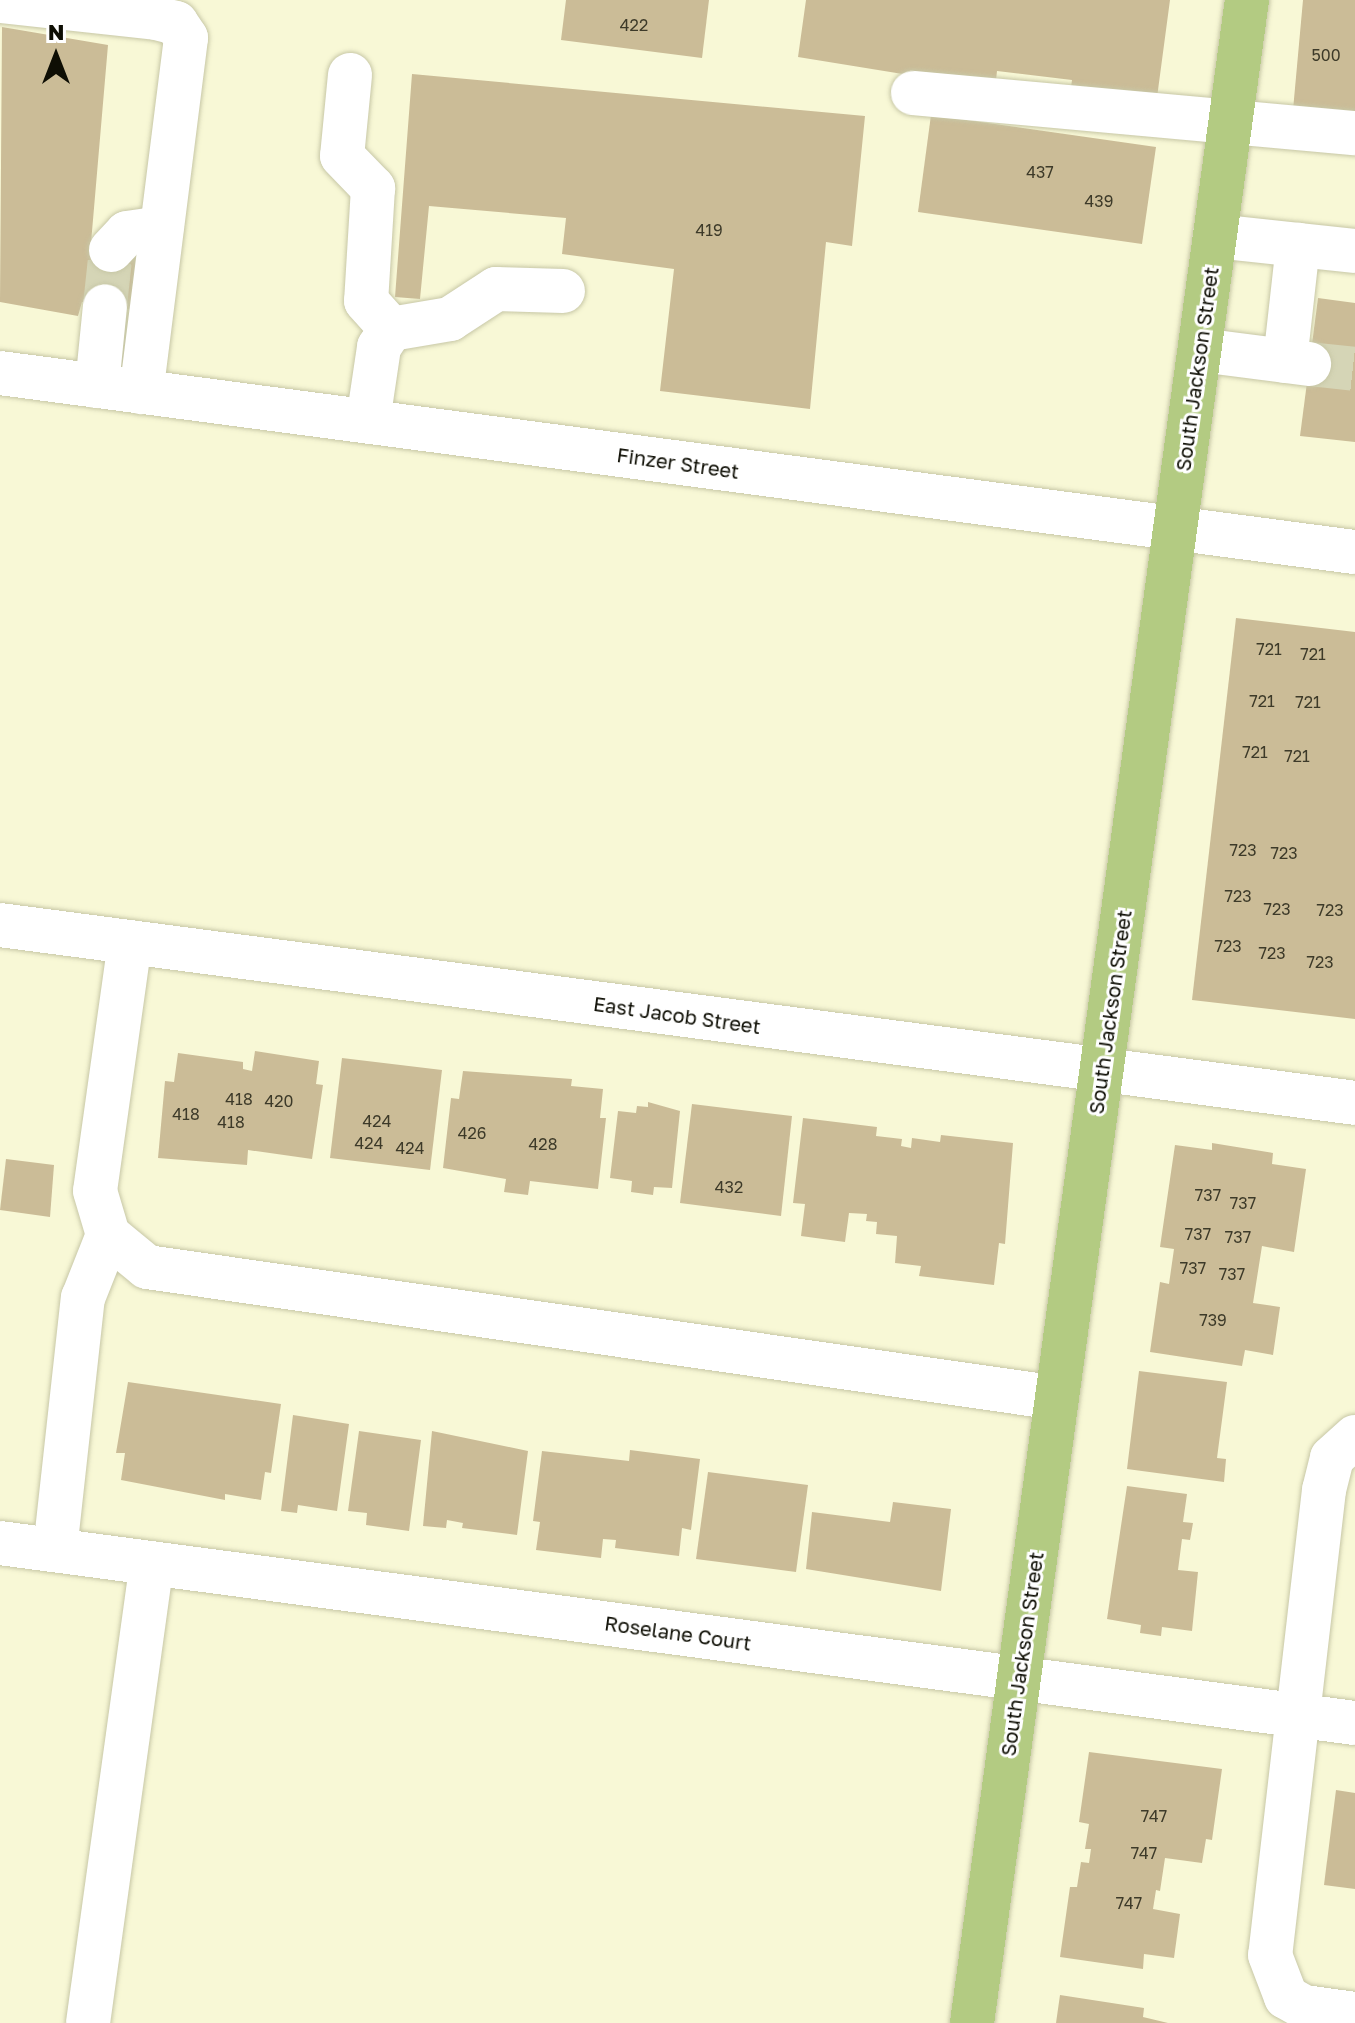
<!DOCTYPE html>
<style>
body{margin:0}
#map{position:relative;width:1355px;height:2023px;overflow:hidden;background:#f8f8d6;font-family:"Golos Text",sans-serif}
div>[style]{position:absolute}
.building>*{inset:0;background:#cbbc97}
.minor-tunnel>*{height:44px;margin-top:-22px;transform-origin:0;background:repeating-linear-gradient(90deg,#d5d5b6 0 44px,transparent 0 66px)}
.roads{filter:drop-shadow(0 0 2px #c7c7a6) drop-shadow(0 0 2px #c7c7a6)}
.minor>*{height:44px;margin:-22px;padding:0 22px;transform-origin:22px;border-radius:22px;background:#fff}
.major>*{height:44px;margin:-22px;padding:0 22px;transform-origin:22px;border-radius:22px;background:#b3cb82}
span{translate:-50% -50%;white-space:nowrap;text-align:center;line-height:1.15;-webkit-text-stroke:6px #fff;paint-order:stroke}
.number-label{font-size:16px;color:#3d3a29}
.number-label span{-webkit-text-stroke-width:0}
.street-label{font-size:20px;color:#0e0e04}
.north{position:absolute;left:16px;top:16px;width:80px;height:80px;-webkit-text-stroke:6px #fff;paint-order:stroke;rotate:0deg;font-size:22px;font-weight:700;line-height:32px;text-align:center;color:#0e0e04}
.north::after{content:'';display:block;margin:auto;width:28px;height:36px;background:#0e0e04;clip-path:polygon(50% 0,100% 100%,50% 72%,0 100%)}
</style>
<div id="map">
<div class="building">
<i style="clip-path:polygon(566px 0,709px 0,702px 58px,561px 40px)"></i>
<i style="clip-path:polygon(806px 0,1170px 0,1156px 105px,1070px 94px,1072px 80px,997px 71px,995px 89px,798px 57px)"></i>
<i style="clip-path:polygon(1303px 0,1355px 0,1355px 116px,1293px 110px)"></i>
<i style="clip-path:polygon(2px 27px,108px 45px,91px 243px,141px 260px,134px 310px,82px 302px,78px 316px,0 302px)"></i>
<i style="clip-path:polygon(412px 74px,865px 116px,852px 246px,826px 242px,810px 409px,660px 391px,674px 269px,562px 254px,566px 218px,429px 206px,420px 299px,395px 297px)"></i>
<i style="clip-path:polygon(931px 115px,1156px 147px,1142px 244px,918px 212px)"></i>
<i style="clip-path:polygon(1318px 298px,1355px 303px,1355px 442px,1300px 436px)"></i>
<i style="clip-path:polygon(1236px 618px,1355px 632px,1355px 1019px,1192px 1000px)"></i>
<i style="clip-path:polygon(255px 1051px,319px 1061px,316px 1084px,323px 1085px,312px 1159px,248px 1150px,247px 1165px,158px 1158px,165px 1081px,174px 1082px,178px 1053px,243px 1062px,243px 1069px,252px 1071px)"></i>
<i style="clip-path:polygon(342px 1058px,442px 1070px,430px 1170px,330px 1158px)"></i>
<i style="clip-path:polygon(463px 1071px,572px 1079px,571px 1086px,603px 1089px,600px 1118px,606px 1118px,598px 1189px,530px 1181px,528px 1195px,504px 1192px,506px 1179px,443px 1168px,451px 1098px,459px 1099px)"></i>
<i style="clip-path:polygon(648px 1102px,680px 1111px,672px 1188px,654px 1187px,653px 1195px,631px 1192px,632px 1181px,610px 1178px,618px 1111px,636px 1113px,637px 1106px,648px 1107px)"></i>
<i style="clip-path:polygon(692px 1104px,792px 1116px,781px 1216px,680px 1203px)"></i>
<i style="clip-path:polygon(803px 1118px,877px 1127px,876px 1136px,902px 1139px,901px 1146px,911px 1148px,912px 1138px,940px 1142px,941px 1135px,1013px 1143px,1005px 1244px,999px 1243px,994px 1285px,919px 1276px,921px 1266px,895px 1263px,897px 1236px,876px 1234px,877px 1222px,866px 1221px,867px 1214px,849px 1213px,845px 1242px,801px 1236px,805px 1204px,793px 1203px)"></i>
<i style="clip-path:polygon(1212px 1143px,1273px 1153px,1272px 1164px,1306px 1169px,1294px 1252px,1262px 1246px,1253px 1303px,1280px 1307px,1273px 1355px,1245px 1350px,1242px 1366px,1150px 1352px,1160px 1282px,1169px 1284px,1174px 1249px,1160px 1247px,1175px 1145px,1212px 1150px)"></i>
<i style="clip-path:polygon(6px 1159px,54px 1165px,50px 1217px,0 1210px)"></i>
<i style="clip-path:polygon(1139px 1371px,1227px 1382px,1217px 1458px,1226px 1459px,1224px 1482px,1127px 1469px)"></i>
<i style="clip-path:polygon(128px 1382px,281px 1404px,271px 1473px,265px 1472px,261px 1500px,225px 1494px,225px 1500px,121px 1480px,125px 1453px,116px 1453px)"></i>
<i style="clip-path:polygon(293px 1415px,349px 1424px,337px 1511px,298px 1505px,297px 1513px,281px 1511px)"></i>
<i style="clip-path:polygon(359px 1431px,421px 1440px,409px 1531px,366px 1525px,367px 1513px,348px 1511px)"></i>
<i style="clip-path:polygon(432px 1431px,528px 1451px,517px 1535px,462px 1528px,463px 1523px,447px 1520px,446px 1528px,423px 1526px)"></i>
<i style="clip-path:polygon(630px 1450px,700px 1459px,691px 1530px,682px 1528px,679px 1556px,615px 1548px,616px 1540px,603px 1539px,601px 1558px,536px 1550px,540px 1522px,533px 1521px,542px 1451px,629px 1461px)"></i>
<i style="clip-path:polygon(708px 1472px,808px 1485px,796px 1572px,696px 1559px)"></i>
<i style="clip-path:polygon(1127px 1486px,1187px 1494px,1183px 1522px,1193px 1523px,1190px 1540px,1182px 1539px,1178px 1570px,1198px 1572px,1192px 1631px,1162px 1627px,1161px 1636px,1140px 1633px,1141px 1625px,1107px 1619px)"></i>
<i style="clip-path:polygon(893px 1502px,951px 1509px,941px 1591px,806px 1569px,812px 1512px,890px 1522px)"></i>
<i style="clip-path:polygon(1089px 1752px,1222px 1769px,1212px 1840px,1206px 1839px,1202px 1863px,1165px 1858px,1160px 1891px,1156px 1890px,1153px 1909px,1180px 1914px,1174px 1958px,1144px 1954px,1143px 1969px,1060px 1957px,1070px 1887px,1077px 1887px,1081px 1862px,1089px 1863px,1091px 1849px,1085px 1849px,1089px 1824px,1079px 1822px)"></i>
<i style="clip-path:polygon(1336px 1790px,1355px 1793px,1355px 1889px,1324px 1885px)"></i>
<i style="clip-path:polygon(1060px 1995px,1144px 2008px,1143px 2017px,1168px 2023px,1056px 2023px)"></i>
</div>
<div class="minor-tunnel">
<i style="left:105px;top:306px;width:56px;rotate:-83.9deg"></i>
<i style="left:1309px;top:364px;width:46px;rotate:6.2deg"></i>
</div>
<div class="roads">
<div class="minor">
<i style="left:0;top:1px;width:157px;rotate:6.2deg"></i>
<i style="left:156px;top:18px;width:21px;rotate:14deg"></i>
<i style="left:176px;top:23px;width:18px;rotate:56deg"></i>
<i style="left:186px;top:38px;width:357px;rotate:97.2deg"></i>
<i style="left:350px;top:75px;width:81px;rotate:95.6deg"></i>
<i style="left:342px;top:156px;width:45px;rotate:45.9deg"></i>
<i style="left:373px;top:188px;width:113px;rotate:93.5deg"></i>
<i style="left:366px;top:301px;width:38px;rotate:48deg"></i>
<i style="left:913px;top:93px;width:444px;rotate:5.2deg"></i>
<i style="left:1215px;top:236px;width:141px;rotate:6.1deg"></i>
<i style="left:111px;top:250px;width:23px;rotate:-47deg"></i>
<i style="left:127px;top:233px;width:35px;rotate:-8deg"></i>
<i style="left:1200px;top:350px;width:110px;rotate:7.3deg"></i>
<i style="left:1285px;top:361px;width:117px;rotate:-83.6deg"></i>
<i style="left:0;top:373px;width:1367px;rotate:7.53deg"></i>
<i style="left:97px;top:386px;width:80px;rotate:-84.3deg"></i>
<i style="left:368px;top:421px;width:75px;rotate:-81.5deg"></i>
<i style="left:379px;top:347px;width:22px;rotate:-56deg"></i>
<i style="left:391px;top:329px;width:60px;rotate:-9.6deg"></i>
<i style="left:450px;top:319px;width:55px;rotate:-33.1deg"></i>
<i style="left:496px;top:289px;width:67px;rotate:1.7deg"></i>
<i style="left:0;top:925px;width:1367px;rotate:7.48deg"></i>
<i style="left:130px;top:942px;width:251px;rotate:98deg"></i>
<i style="left:95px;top:1191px;width:46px;rotate:73.5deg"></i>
<i style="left:108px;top:1235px;width:50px;rotate:39.4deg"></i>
<i style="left:147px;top:1267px;width:919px;rotate:8.19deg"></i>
<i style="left:1355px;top:1437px;width:31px;rotate:138deg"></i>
<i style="left:1332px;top:1458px;width:33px;rotate:104deg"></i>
<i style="left:1324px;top:1490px;width:468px;rotate:96.6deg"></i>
<i style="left:1270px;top:1955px;width:45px;rotate:69.1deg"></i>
<i style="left:1286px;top:1997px;width:21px;rotate:29deg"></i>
<i style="left:1304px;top:2007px;width:51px;rotate:7.8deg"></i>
<i style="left:0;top:1543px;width:1367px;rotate:7.57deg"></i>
<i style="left:55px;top:1550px;width:254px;rotate:-83.7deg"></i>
<i style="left:83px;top:1298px;width:68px;rotate:-68.4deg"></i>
<i style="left:88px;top:2023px;width:464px;rotate:-82.1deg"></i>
</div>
<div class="major">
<i style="left:972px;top:2023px;width:2042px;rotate:-82.26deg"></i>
</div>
</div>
<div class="number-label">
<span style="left:634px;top:25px">422</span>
<span style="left:1326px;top:55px">500</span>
<span style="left:1040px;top:172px">437</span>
<span style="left:1099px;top:201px">439</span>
<span style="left:709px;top:230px">419</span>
<span style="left:1269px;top:649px">721</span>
<span style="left:1313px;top:654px">721</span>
<span style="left:1262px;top:701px">721</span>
<span style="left:1308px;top:702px">721</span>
<span style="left:1255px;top:752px">721</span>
<span style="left:1297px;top:756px">721</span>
<span style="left:1243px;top:850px">723</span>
<span style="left:1284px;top:853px">723</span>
<span style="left:1238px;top:896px">723</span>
<span style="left:1277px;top:909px">723</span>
<span style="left:1330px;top:910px">723</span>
<span style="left:1228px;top:946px">723</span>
<span style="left:1272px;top:953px">723</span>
<span style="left:1320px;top:962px">723</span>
<span style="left:239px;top:1099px">418</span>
<span style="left:279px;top:1101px">420</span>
<span style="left:186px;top:1114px">418</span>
<span style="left:377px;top:1121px">424</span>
<span style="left:231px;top:1122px">418</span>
<span style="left:472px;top:1133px">426</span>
<span style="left:369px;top:1143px">424</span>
<span style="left:543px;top:1144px">428</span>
<span style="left:410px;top:1148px">424</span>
<span style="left:729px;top:1187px">432</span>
<span style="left:1208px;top:1195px">737</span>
<span style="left:1243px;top:1203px">737</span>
<span style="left:1198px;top:1234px">737</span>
<span style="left:1238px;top:1237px">737</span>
<span style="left:1193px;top:1268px">737</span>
<span style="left:1232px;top:1274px">737</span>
<span style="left:1213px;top:1320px">739</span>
<span style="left:1154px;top:1816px">747</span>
<span style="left:1144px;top:1853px">747</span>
<span style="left:1129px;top:1903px">747</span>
</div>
<div class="street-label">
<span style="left:1197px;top:369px;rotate:-82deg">South Jackson Street</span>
<span style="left:678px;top:463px;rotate:8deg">Finzer Street</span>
<span style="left:1110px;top:1012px;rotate:-82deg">South Jackson Street</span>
<span style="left:677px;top:1015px;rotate:8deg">East Jacob Street</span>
<span style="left:678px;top:1633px;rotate:8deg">Roselane Court</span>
<span style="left:1022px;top:1654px;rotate:-82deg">South Jackson Street</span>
</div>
<div class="north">N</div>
</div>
